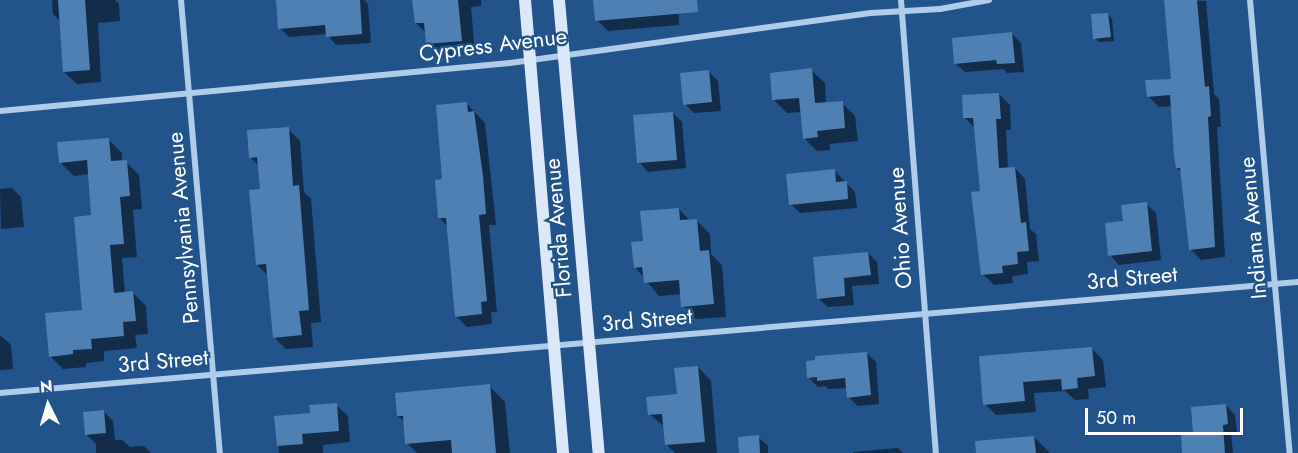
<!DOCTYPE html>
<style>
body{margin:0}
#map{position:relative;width:1298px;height:453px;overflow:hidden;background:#22538a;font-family:Jost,sans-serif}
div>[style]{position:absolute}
.shadow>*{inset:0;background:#0007}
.building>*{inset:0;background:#4f80b3}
.minor>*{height:6px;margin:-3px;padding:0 3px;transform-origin:3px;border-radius:3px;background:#afccea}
.secondary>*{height:12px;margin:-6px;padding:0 6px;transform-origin:6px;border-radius:6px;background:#dae8f8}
span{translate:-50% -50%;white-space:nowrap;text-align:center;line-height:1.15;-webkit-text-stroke:4.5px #22538a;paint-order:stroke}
.street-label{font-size:22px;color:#fff}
.north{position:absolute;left:18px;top:375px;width:60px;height:60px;-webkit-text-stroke:4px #22538a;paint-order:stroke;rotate:355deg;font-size:16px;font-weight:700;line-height:24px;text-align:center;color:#fff}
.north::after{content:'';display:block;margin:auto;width:21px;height:27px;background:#fff;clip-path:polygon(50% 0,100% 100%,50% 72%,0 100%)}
.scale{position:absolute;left:1085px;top:408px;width:158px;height:27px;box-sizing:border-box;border:3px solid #fff;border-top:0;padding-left:8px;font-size:18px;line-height:21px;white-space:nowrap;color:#fff;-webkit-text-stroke:4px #22538a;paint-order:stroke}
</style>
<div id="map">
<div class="shadow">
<i style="clip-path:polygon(52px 0,115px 0,119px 4px,120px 21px,98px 23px,101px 82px,77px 84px,64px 72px,61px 22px,53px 14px)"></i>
<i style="clip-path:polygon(277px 0,364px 0,368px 4px,371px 43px,336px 45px,327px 34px,289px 37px,280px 28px)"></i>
<i style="clip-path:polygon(414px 0,481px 0,481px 6px,471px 7px,475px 54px,441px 57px,428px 44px,427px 34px,416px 23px)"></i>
<i style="clip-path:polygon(595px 0,674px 0,678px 4px,679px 25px,608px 31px,597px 20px)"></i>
<i style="clip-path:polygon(1165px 0,1206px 1px,1214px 94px,1219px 99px,1221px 127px,1217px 127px,1225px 257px,1201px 260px,1190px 249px,1182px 173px,1177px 168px,1172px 106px,1159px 107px,1148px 96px,1173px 80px)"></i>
<i style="clip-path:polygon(1108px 14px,1112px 19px,1114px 41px,1099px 42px,1095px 38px)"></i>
<i style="clip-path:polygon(1012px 34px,1021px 43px,1024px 72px,1007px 73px,1003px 69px,965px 72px,955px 63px)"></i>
<i style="clip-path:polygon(811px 70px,825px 83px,826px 104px,842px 103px,855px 116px,858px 141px,830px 144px,830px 150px,817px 151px,804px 138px,801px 112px,787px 113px,774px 100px)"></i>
<i style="clip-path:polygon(709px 72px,718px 81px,721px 111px,694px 113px,685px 104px)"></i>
<i style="clip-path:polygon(999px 94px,1010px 105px,1011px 130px,1006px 130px,1008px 169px,1015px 168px,1025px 179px,1030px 229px,1036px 234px,1039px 261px,1027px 262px,1028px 274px,1012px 276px,1013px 283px,994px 285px,983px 274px,981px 192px,976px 129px,965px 118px)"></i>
<i style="clip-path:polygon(467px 104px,485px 123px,496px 225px,489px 225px,497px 312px,491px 312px,492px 324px,467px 327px,456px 316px,448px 227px,440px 218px)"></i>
<i style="clip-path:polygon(673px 113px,682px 122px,686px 168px,648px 172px,639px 162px)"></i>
<i style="clip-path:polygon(288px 129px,300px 141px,304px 192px,311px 199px,321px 322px,311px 323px,313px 347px,286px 349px,274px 337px,269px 276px,257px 265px,261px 190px,260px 167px,251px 158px)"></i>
<i style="clip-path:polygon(108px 139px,122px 153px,122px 162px,126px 162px,139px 175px,142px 209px,133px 210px,137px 257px,122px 258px,125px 293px,133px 293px,146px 306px,148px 334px,135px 335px,137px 348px,104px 351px,104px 361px,86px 363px,86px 367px,63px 369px,50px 356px,84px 312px,93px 216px,89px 174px,74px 176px,60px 162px)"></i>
<i style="clip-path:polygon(835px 171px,855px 192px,857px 208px,800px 213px,791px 204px)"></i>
<i style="clip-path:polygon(12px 188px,21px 197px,24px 227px,1px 229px,0 189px)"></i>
<i style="clip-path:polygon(1146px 204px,1156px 213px,1161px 260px,1119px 265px,1110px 255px,1125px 223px)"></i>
<i style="clip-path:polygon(679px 209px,690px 221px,696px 220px,710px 234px,711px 254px,722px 265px,726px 317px,696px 319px,683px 306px,682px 294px,659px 296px,635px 267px)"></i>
<i style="clip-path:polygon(868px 253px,877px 262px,879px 284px,852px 286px,854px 305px,828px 307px,818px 298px)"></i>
<i style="clip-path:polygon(0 335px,11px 345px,13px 369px,0 370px)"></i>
<i style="clip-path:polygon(1092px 349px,1103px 360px,1106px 387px,1088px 389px,1089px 399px,1075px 400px,1065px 391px,1034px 393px,1036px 412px,996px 415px,985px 404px,981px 357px)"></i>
<i style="clip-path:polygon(866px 353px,876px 362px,879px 404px,858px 406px,848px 397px,848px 388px,828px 389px,825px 386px,818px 387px,809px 378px)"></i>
<i style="clip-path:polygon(698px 367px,711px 381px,717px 453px,675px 453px,666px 444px,665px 427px,649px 414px,678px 396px)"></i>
<i style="clip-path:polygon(489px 386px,505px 402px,510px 453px,417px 453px,407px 443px,405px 422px,398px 416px)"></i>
<i style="clip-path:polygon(336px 405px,348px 416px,350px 442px,323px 445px,323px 453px,279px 453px,276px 417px,311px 414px)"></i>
<i style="clip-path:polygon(1226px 405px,1235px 415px,1237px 433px,1231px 433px,1233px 453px,1184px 453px,1195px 435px)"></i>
<i style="clip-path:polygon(104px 412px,113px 421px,115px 440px,122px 440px,130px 447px,144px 446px,151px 453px,96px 453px,96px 444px,86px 434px)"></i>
<i style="clip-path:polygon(758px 437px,768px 446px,768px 453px,741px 453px)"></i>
<i style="clip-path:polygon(1034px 437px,1050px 453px,1004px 453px)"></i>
<i style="clip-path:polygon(898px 448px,903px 453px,853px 453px,853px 452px)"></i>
</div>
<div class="building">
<i style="clip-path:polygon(58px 0,85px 0,90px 70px,63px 72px)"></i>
<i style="clip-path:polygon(276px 0,360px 0,362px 34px,326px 37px,325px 25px,278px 29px)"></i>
<i style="clip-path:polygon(412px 0,458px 0,462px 41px,426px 44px,424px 23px,415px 23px)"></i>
<i style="clip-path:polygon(593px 0,697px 0,698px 12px,595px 21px)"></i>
<i style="clip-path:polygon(1164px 0,1197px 0,1205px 87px,1209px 86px,1211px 116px,1208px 117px,1215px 247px,1189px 250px,1180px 168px,1176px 168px,1174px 156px,1170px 95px,1147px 97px,1145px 80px,1171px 79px)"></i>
<i style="clip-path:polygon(1108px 13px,1111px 37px,1093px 39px,1091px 14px)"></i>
<i style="clip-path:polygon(1012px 32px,1015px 63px,997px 64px,996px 60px,954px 64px,952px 38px)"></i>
<i style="clip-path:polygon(812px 68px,815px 103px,843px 101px,845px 128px,817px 131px,818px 137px,803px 139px,799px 98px,772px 100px,770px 73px)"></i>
<i style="clip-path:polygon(709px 70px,712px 102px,683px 105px,680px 73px)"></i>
<i style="clip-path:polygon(999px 93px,1001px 119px,996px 119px,999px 168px,1015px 167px,1021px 223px,1026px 222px,1029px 251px,1017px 252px,1018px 264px,1002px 266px,1003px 273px,981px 275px,971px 192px,980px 191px,973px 118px,963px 118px,962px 95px)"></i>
<i style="clip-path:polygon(467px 102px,468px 112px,474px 111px,483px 176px,486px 214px,479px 215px,487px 301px,481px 302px,482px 314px,455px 317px,446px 218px,438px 218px,435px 180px,442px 179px,436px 105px)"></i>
<i style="clip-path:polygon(673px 112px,677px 160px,637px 163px,633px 115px)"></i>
<i style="clip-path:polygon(289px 127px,293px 186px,299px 185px,309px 310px,299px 311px,302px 335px,273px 338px,266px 264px,256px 265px,249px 190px,260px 189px,257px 157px,249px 158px,247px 130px)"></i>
<i style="clip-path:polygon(109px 138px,111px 161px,127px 160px,130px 196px,120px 197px,124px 244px,110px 245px,114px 293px,133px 291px,136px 321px,123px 322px,124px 336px,91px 339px,92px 349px,73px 350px,73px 354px,49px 357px,45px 313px,82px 310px,74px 217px,91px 215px,87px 160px,59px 163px,57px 142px)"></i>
<i style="clip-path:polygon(835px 169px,836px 182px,847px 181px,848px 199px,789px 205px,786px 174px)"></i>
<i style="clip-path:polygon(1147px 202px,1152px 251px,1108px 256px,1105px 223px,1123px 221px,1121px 205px)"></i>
<i style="clip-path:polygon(679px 208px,680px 220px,697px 219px,700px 251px,709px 250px,714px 304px,681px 307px,679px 280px,644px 283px,642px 267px,634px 268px,631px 242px,643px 241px,640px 211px)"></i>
<i style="clip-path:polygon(868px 252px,871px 275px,844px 278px,845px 296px,817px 299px,813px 257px)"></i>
<i style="clip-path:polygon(1092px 347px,1095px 376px,1077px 378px,1078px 388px,1062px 390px,1061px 379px,1023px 382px,1025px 401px,983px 405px,979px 356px)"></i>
<i style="clip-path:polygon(867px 352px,871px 395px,847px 398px,845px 378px,817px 381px,817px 377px,807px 378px,806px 361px,815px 360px,815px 356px)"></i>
<i style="clip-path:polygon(698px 366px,705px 442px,665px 445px,662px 414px,648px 415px,646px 397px,677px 394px,674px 368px)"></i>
<i style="clip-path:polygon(490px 384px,496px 453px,452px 453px,451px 440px,405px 444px,403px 416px,397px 416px,395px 393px)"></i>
<i style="clip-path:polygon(337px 403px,339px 431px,302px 434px,303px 444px,277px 446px,274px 416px,310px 413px,309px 405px)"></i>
<i style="clip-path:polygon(1226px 404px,1228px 424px,1223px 425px,1225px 453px,1182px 453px,1181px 435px,1193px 434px,1191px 407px)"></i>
<i style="clip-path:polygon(104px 410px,106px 433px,85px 435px,83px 412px)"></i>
<i style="clip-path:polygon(759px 435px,760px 453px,739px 453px,738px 437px)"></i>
<i style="clip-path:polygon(1034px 436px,1036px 453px,976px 453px,975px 441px)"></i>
</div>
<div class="minor">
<i style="left:181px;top:0;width:455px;rotate:85.1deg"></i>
<i style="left:901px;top:0;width:454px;rotate:85.6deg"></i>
<i style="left:1250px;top:0;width:455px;rotate:85deg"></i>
<i style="left:0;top:111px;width:512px;rotate:-5.38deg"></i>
<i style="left:510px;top:63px;width:364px;rotate:-7.9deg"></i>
<i style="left:871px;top:13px;width:69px;rotate:-3.3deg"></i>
<i style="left:940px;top:9px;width:50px;rotate:-10.4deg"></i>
<i style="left:0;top:393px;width:1303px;rotate:-4.89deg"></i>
</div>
<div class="secondary">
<i style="left:525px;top:0;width:455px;rotate:85.2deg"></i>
<i style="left:559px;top:0;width:455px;rotate:85deg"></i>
</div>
<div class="street-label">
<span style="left:493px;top:45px;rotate:-7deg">Cypress Avenue</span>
<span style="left:183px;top:228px;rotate:-95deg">Pennsylvania Avenue</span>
<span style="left:558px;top:228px;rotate:-95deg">Florida Avenue</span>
<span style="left:900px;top:228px;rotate:-94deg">Ohio Avenue</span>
<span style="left:1253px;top:228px;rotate:-95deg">Indiana Avenue</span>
<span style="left:1132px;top:278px;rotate:-5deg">3rd Street</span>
<span style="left:647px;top:320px;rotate:-5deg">3rd Street</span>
<span style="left:163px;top:361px;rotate:-5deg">3rd Street</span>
</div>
<div class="north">N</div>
<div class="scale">50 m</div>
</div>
